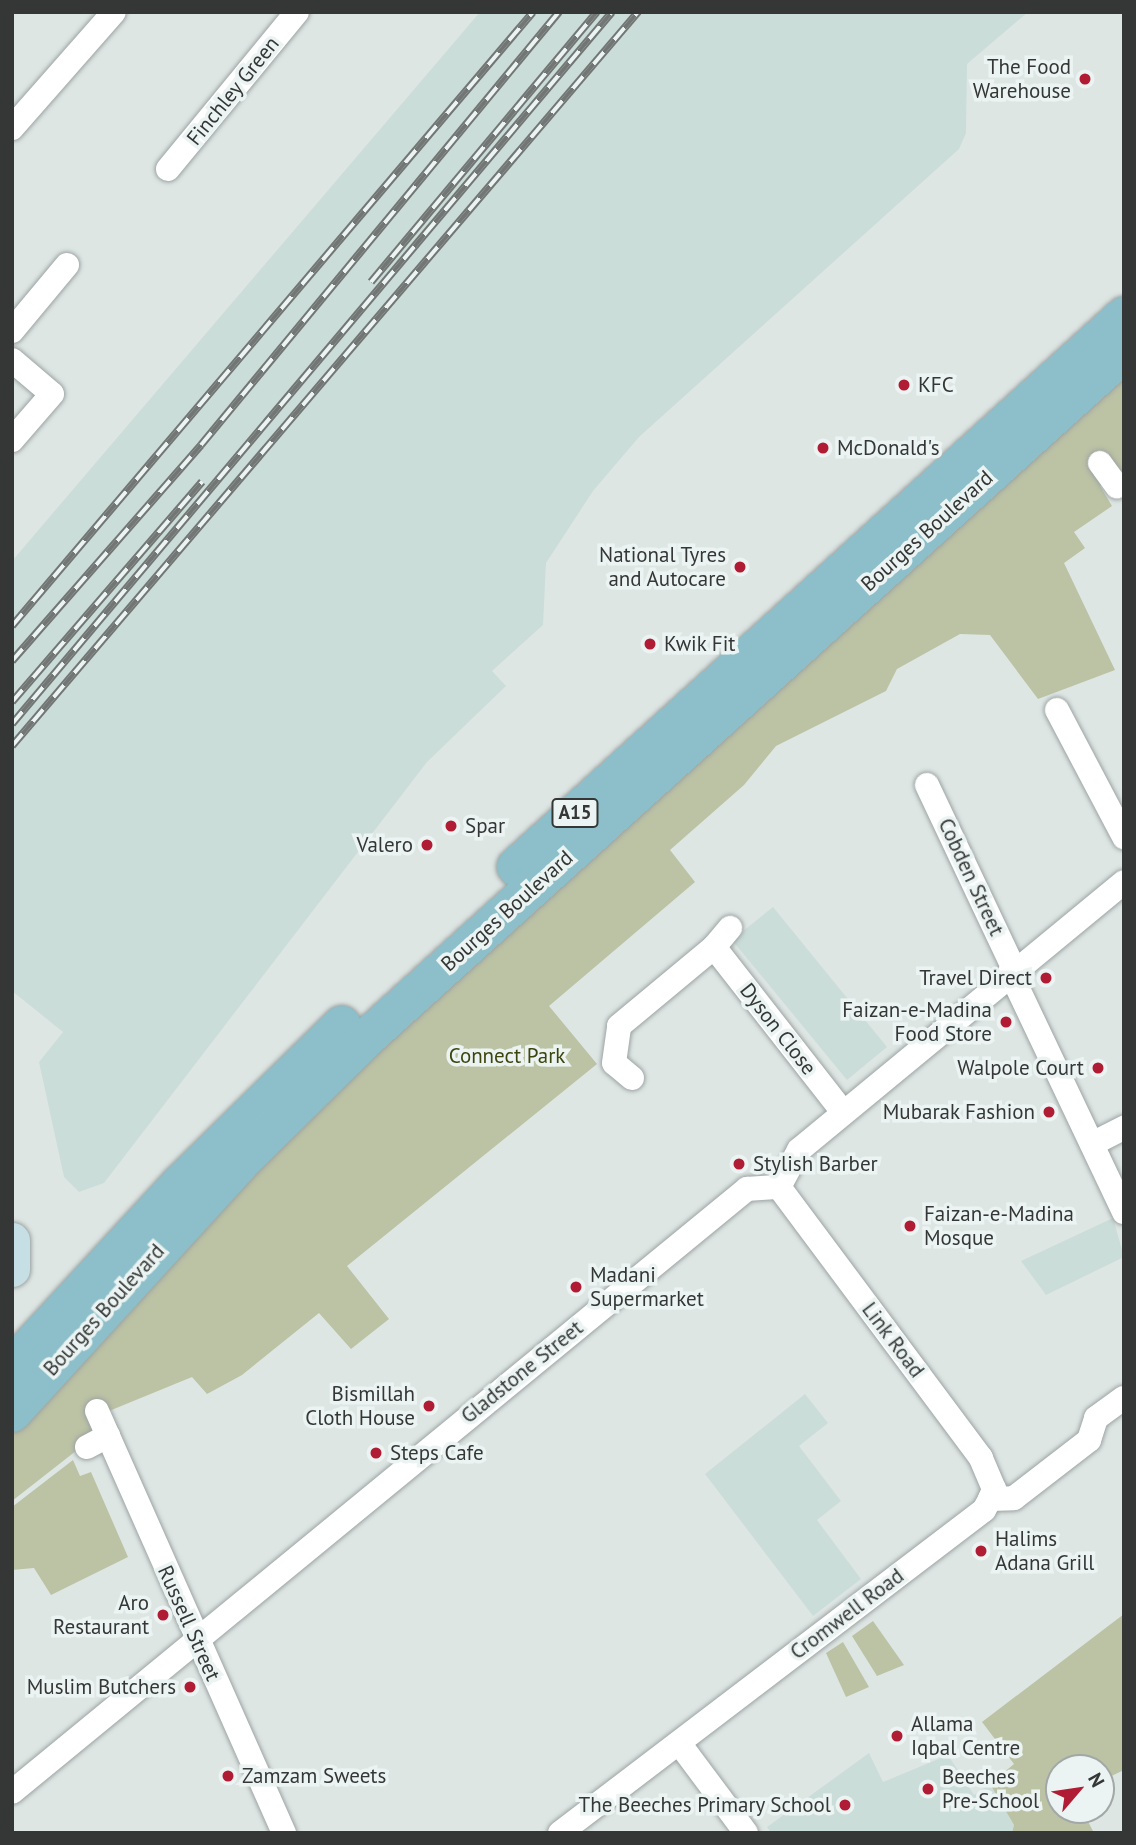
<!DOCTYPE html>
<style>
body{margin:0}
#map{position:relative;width:1136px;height:1845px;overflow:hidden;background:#dee6e4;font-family:"PT Sans",sans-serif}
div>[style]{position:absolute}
.built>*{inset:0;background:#cbddd9}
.green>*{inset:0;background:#bcc2a4}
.roads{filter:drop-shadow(0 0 2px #9ca4a3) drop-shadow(0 0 2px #9ca4a3)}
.street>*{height:24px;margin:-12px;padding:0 12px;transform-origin:12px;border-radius:12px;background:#fff}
.secondary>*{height:35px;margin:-17.5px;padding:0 17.5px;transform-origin:17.5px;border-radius:17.5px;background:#c6dfe4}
.primary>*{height:38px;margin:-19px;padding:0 19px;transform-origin:19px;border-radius:19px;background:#8cbfc9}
.rail>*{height:8px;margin-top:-4px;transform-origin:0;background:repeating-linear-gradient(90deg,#ebf4f2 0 16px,#727675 0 32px);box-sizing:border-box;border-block:2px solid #727675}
.dots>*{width:19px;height:19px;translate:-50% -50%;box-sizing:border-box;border:4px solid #ebf4f2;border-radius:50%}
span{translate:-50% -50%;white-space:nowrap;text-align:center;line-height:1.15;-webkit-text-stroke:7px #ebf4f2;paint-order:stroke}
.shield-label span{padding:2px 5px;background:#ebf4f2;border:2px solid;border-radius:5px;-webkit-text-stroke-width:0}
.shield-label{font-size:19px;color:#343736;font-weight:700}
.poi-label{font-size:21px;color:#343736}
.right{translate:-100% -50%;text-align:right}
.left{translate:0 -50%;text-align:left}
.street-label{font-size:21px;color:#343736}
.park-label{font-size:21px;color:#3e450c}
.frame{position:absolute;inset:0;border:14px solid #343736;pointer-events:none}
.north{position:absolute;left:1045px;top:1754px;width:70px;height:70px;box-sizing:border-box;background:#ebf4f2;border:2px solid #a2a8a7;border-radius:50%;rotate:61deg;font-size:19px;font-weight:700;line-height:28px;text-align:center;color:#343736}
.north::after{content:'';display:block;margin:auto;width:24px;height:32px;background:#b01c33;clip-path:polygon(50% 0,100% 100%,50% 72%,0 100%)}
</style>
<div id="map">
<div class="built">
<i style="clip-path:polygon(480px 12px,1028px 12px,967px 64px,966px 133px,959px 149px,639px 437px,593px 491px,546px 563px,543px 625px,492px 671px,506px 686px,427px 762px,104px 1183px,79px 1192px,64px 1177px,39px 1062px,63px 1032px,12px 991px,12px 561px)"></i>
<i style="clip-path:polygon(773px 907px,887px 1047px,847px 1080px,732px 940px)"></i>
<i style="clip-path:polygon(1113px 1218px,1124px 1257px,1046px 1295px,1021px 1261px)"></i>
<i style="clip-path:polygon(805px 1394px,828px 1423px,799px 1446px,841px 1501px,817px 1520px,861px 1579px,813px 1616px,705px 1474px)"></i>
<i style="clip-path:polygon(869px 1753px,883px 1782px,948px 1755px,974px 1795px,990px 1784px,1014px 1825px,1012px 1833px,771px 1833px,767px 1827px)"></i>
</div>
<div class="green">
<i style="clip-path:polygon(1124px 374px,1124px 469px,1100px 486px,1112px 506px,1074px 532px,1085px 548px,1064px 563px,1115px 670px,1038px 699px,990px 635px,960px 634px,897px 669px,886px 691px,776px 746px,744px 785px,670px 850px,695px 882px,549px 1006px,597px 1064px,347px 1266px,389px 1319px,351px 1349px,319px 1313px,242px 1375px,207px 1394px,192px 1377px,109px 1411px,81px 1447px,12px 1501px,12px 1432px,85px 1346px,317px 1106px)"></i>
<i style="clip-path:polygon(73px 1460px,80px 1476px,91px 1472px,128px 1557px,51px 1595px,34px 1568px,12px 1570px,12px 1507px)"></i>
<i style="clip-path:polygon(1124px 1614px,1124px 1770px,1101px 1781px,1101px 1768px,1059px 1768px,1059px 1810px,1082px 1810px,1094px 1833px,1012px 1833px,1014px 1825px,990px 1784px,1014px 1764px,982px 1722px)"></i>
<i style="clip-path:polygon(873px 1621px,904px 1665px,877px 1676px,852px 1636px)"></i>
<i style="clip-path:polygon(843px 1642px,869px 1687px,846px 1697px,826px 1653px)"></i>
</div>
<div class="roads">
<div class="street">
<i style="left:12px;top:128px;width:154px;rotate:-48.7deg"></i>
<i style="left:168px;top:169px;width:203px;rotate:-50.6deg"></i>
<i style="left:12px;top:331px;width:86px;rotate:-50.2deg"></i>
<i style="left:12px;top:360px;width:52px;rotate:40.4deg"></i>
<i style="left:52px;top:394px;width:61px;rotate:131deg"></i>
<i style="left:1100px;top:463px;width:29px;rotate:54deg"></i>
<i style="left:1057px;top:710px;width:144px;rotate:62.2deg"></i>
<i style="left:927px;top:785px;width:204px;rotate:64.7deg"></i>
<i style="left:714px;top:947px;width:25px;rotate:-50deg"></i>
<i style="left:1010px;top:972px;width:266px;rotate:64.6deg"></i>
<i style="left:632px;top:1078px;width:23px;rotate:-140deg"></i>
<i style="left:614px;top:1063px;width:37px;rotate:-82deg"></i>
<i style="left:619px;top:1026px;width:124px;rotate:-39.7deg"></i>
<i style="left:714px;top:947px;width:209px;rotate:52deg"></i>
<i style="left:1092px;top:1144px;width:36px;rotate:-27deg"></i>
<i style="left:779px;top:1187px;width:42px;rotate:-61.6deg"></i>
<i style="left:799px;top:1150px;width:421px;rotate:-39.5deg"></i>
<i style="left:97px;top:1411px;width:462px;rotate:66.1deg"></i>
<i style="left:87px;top:1447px;width:24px;rotate:-28deg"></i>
<i style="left:990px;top:1499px;width:24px;rotate:-2deg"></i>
<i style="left:1014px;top:1498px;width:95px;rotate:-37.7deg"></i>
<i style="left:1089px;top:1440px;width:23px;rotate:-72deg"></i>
<i style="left:1096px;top:1418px;width:34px;rotate:-36deg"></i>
<i style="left:679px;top:1743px;width:112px;rotate:53.3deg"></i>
<i style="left:12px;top:1792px;width:951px;rotate:-39.37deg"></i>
<i style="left:747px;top:1189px;width:32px;rotate:-4deg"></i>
<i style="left:560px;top:1833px;width:533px;rotate:-37.3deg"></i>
<i style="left:984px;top:1510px;width:13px;rotate:-61deg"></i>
<i style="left:990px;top:1499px;width:11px;rotate:-68deg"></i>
<i style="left:994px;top:1489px;width:34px;rotate:-113deg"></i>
<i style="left:981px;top:1458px;width:338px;rotate:-126.7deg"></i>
</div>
<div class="secondary">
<i style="left:12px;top:1240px;width:29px;rotate:90deg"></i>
</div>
<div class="primary">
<i style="left:516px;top:867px;width:821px;rotate:-42.18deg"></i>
<i style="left:12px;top:1366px;width:248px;rotate:-47.3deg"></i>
<i style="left:180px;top:1184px;width:227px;rotate:-44.5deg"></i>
<i style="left:12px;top:1413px;width:337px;rotate:-47.6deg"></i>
<i style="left:239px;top:1164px;width:182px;rotate:-44.6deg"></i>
<i style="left:369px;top:1036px;width:1018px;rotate:-42.13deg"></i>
</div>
</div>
<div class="rail">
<i style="left:371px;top:282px;width:352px;rotate:-50.1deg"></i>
<i style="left:12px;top:626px;width:805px;rotate:-49.68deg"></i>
<i style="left:12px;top:661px;width:287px;rotate:-48.8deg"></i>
<i style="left:201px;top:445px;width:562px;rotate:-50.42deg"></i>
<i style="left:12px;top:702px;width:291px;rotate:-49.2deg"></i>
<i style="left:12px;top:724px;width:931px;rotate:-49.88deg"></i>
<i style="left:12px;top:746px;width:965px;rotate:-49.54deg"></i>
</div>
<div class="dots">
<i style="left:1085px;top:79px;background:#b01c33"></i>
<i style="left:904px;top:385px;background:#b01c33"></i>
<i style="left:823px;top:448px;background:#b01c33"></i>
<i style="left:740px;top:567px;background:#b01c33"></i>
<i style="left:650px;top:644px;background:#b01c33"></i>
<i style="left:451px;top:826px;background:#b01c33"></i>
<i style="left:427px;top:845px;background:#b01c33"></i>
<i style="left:1046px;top:978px;background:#b01c33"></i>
<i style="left:1006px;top:1022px;background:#b01c33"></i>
<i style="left:1098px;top:1068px;background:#b01c33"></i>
<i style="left:1049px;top:1112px;background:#b01c33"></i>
<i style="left:739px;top:1164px;background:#b01c33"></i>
<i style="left:910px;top:1226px;background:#b01c33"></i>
<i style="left:576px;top:1287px;background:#b01c33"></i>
<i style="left:429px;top:1406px;background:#b01c33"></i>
<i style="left:376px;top:1453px;background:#b01c33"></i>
<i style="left:981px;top:1551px;background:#b01c33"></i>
<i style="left:163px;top:1615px;background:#b01c33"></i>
<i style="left:190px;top:1687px;background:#b01c33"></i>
<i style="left:897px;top:1736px;background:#b01c33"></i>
<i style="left:228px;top:1776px;background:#b01c33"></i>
<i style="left:928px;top:1789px;background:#b01c33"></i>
<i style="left:845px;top:1805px;background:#b01c33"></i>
</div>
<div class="shield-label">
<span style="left:575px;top:813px">A15</span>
</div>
<div class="poi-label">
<span class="right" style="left:1071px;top:79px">The Food<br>Warehouse</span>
<span class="left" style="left:918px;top:385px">KFC</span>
<span class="left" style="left:837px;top:448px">McDonald's</span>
<span class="right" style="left:726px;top:567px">National Tyres<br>and Autocare</span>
<span class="left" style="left:664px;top:644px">Kwik Fit</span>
<span class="left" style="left:465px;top:826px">Spar</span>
<span class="right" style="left:413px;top:845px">Valero</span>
<span class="right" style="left:1032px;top:978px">Travel Direct</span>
<span class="right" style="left:992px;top:1022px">Faizan-e-Madina<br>Food Store</span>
<span class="right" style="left:1084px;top:1068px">Walpole Court</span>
<span class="right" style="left:1035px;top:1112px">Mubarak Fashion</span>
<span class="left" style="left:753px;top:1164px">Stylish Barber</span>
<span class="left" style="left:924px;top:1226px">Faizan-e-Madina<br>Mosque</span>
<span class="left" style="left:590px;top:1287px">Madani<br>Supermarket</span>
<span class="right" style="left:415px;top:1406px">Bismillah<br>Cloth House</span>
<span class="left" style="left:390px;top:1453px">Steps Cafe</span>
<span class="left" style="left:995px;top:1551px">Halims<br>Adana Grill</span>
<span class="right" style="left:149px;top:1615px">Aro<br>Restaurant</span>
<span class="right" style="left:176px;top:1687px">Muslim Butchers</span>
<span class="left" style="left:911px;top:1736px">Allama<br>Iqbal Centre</span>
<span class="left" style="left:242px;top:1776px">Zamzam Sweets</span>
<span class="left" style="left:942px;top:1789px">Beeches<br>Pre-School</span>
<span class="right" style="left:831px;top:1805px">The Beeches Primary School</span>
</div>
<div class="street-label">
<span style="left:233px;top:91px;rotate:-51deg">Finchley Green</span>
<span style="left:927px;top:531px;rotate:-42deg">Bourges Boulevard</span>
<span style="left:971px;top:877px;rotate:65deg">Cobden Street</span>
<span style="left:507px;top:911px;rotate:-42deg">Bourges Boulevard</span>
<span style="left:778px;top:1029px;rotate:52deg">Dyson Close</span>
<span style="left:104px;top:1310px;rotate:-48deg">Bourges Boulevard</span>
<span style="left:893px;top:1340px;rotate:53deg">Link Road</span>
<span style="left:522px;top:1372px;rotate:-39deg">Gladstone Street</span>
<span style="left:847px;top:1614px;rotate:-37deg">Cromwell Road</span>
<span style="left:189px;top:1623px;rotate:66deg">Russell Street</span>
</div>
<div class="park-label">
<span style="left:507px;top:1056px">Connect Park</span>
</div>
<div class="frame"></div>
<div class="north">N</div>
</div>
